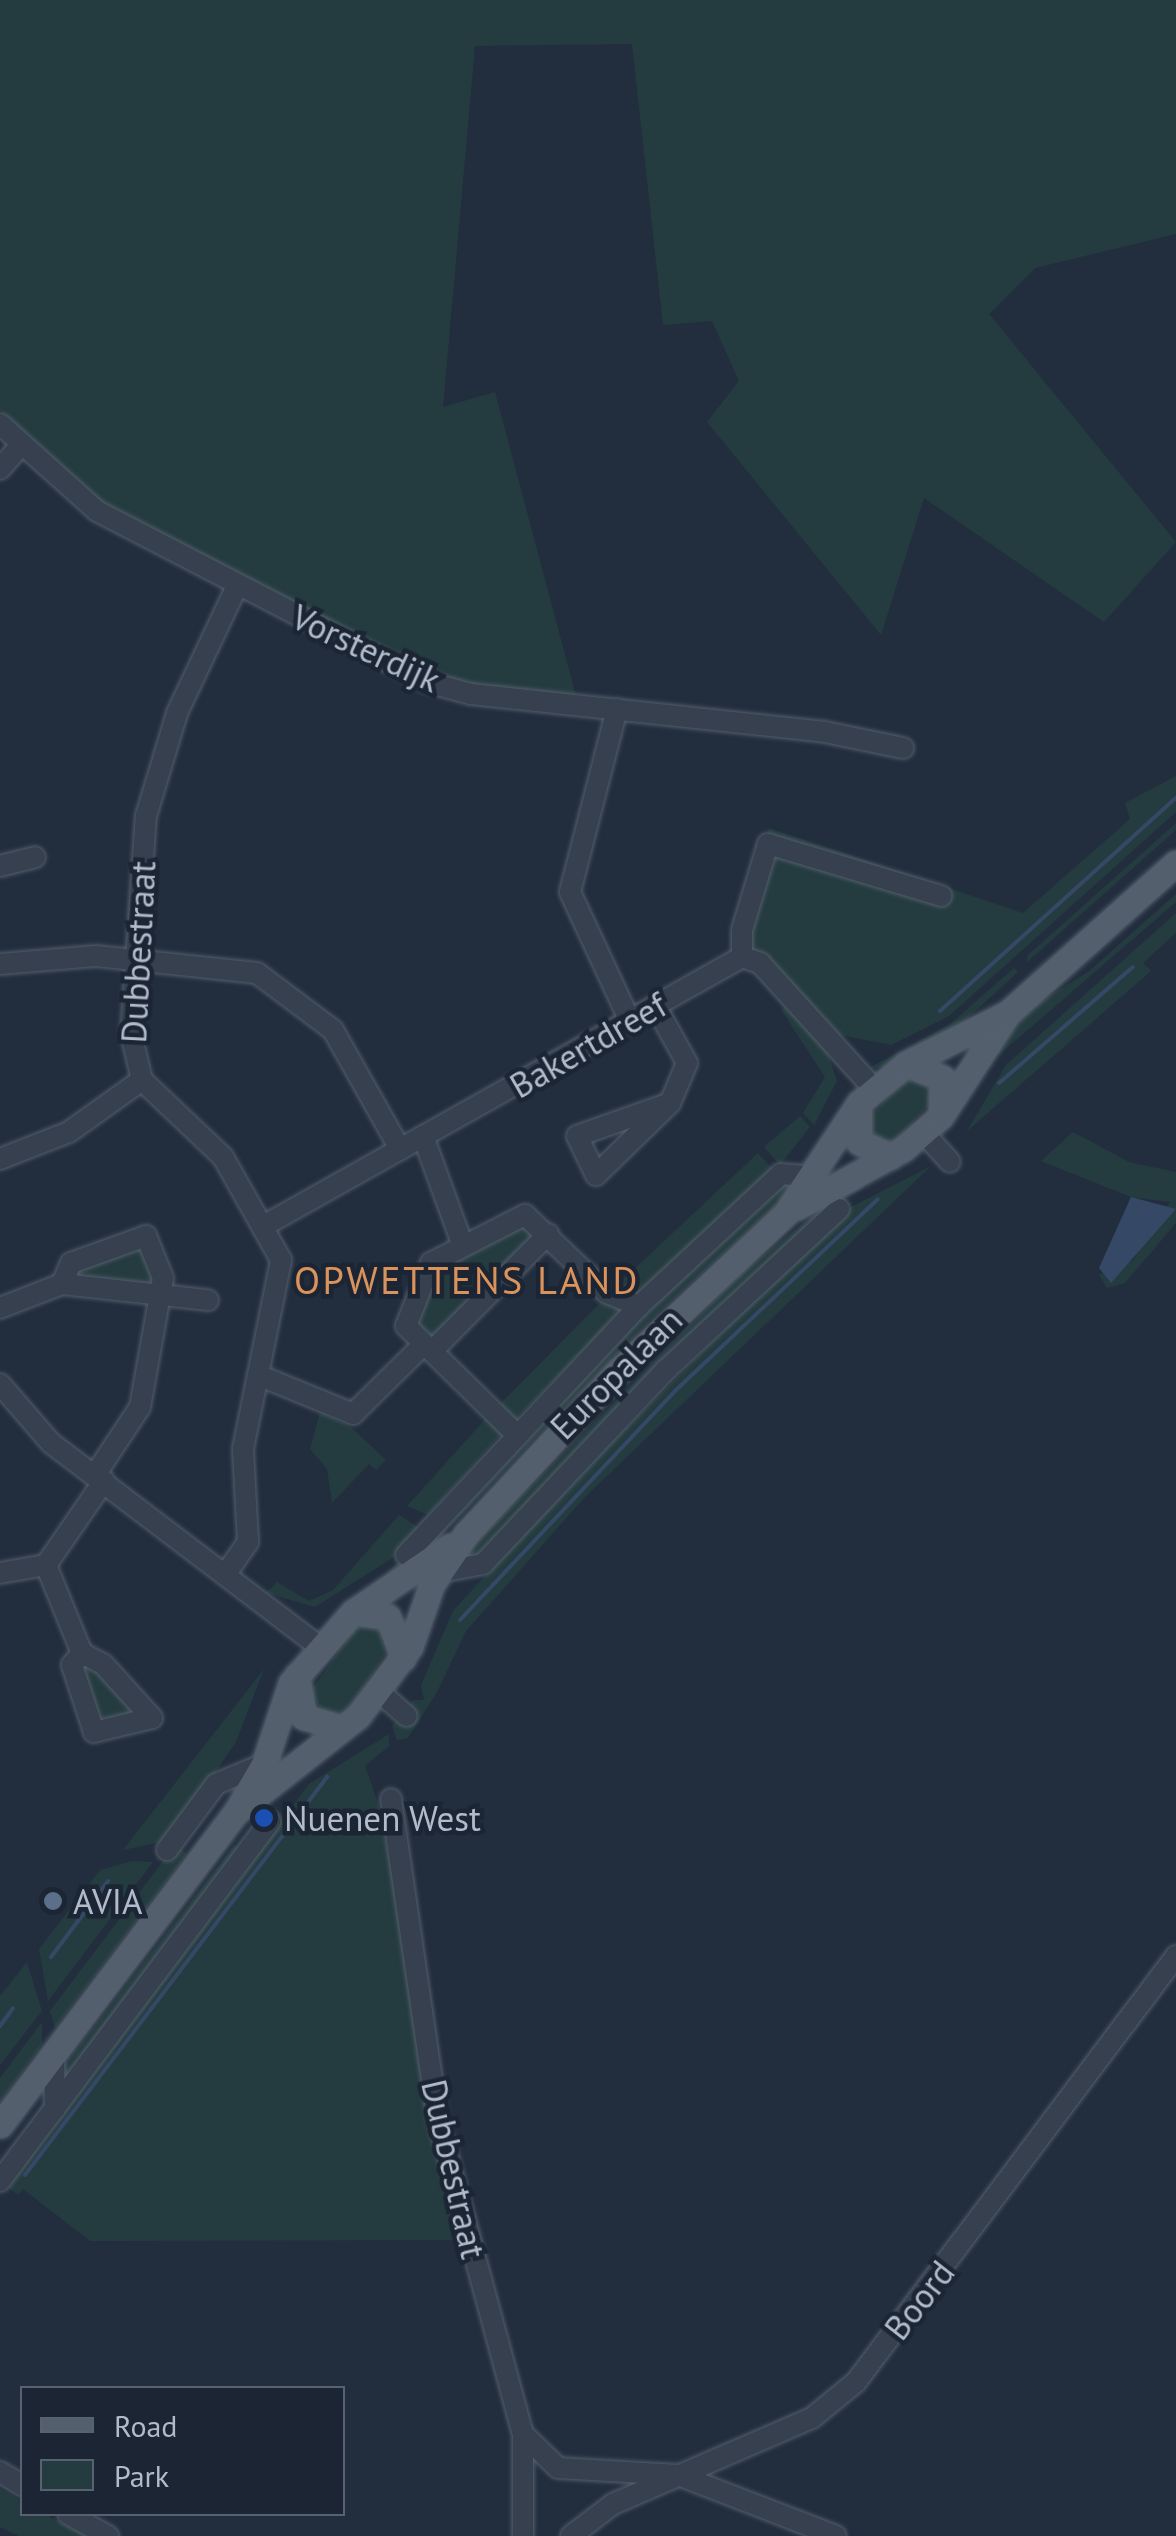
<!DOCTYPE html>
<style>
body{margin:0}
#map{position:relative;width:1176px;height:2536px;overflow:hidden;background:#222e3e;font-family:"PT Sans",sans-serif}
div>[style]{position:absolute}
.green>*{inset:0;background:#243c3f}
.water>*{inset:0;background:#354966}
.stream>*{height:4px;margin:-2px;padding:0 2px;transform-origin:2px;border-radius:2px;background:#354966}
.roads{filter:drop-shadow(0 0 2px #545e6c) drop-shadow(0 0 2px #545e6c)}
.minor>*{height:20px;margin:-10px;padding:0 10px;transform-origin:10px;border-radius:10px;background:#36404e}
.major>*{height:25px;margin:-12.5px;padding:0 12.5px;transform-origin:12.5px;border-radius:12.5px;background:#545f6e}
.dots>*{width:28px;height:28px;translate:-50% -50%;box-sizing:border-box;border:5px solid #1b2533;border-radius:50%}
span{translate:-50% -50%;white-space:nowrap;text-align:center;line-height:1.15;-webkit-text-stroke:9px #1b2533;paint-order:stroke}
.street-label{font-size:35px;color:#b2bbc9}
.poi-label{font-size:35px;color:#b2bbc9}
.left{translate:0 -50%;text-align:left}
.neighbourhood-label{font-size:38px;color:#da935c;letter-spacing:2.5px}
.legend{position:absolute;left:20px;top:2386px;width:325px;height:130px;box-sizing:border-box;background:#1b2533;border:2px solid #57616f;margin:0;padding:12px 18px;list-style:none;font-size:30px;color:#b2bbc9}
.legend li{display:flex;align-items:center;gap:20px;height:50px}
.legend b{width:50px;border:2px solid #57616f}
</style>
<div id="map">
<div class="green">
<i style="clip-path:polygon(0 0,1176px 0,1176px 234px,1035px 268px,989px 314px,1176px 542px,1104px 622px,924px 498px,881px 635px,707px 422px,739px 381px,712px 321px,663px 325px,632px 44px,475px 46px,443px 407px,495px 392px,576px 696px,470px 685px,420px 668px,95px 500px,0 410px)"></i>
<i style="clip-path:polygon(1176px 776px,1176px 812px,949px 1016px,891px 1045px,840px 1035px,760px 953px,733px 955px,769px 828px,1023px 913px,1130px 819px,1125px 803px)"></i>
<i style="clip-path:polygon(1176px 823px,1176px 830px,1026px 963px,1028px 955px)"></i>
<i style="clip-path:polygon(1176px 894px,1176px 902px,979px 1072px,1018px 1015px,1088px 972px)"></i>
<i style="clip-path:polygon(1176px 913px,1176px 933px,1143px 963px,1151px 971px,967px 1131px,1006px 1065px)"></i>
<i style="clip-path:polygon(1014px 968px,1018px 972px,946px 1038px,889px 1067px,867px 1069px,949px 1025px)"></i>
<i style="clip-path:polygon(788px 1003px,825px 1044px,837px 1081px,814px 1125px,803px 1113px,825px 1077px,781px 1010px)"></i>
<i style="clip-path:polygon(908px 1077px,931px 1084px,929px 1105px,893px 1143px,873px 1139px,872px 1114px)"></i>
<i style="clip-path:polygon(800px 1116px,810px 1127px,780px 1165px,764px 1147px)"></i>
<i style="clip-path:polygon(1073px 1132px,1129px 1162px,1176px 1172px,1176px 1223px,1125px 1283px,1107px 1288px,1099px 1275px,1133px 1260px,1170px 1202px,1131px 1197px,1041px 1161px)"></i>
<i style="clip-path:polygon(758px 1153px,773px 1169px,637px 1296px,615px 1287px)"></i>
<i style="clip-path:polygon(931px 1166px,585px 1497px,466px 1631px,437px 1692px,408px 1738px,397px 1740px,392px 1726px,413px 1700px,424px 1700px,421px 1685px,453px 1611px,552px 1502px,845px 1210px)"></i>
<i style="clip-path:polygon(857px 1179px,864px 1188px,841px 1201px,482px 1559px,457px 1561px,743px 1272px)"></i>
<i style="clip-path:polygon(780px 1185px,799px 1185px,647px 1323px,408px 1571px,394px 1582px,386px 1574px,666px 1287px)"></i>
<i style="clip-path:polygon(521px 1221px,536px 1233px,430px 1339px,415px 1328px,433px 1266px)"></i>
<i style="clip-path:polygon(142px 1246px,154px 1271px,150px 1285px,77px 1278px,78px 1270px)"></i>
<i style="clip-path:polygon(605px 1298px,626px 1307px,513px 1422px,497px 1407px)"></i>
<i style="clip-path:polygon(320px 1412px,352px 1428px,386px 1460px,376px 1470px,369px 1464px,332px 1503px,327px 1469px,310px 1449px)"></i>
<i style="clip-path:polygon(488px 1416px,504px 1431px,428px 1515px,407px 1506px)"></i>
<i style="clip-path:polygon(399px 1515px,418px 1527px,402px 1552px,315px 1607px,266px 1593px,277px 1582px,309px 1601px,333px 1590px)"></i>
<i style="clip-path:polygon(360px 1622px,377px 1624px,386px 1653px,351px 1707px,326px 1717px,310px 1692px)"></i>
<i style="clip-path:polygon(83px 1665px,101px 1672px,130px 1707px,127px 1715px,101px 1719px)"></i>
<i style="clip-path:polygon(264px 1669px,236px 1742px,188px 1813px,162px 1842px,123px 1850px)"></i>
<i style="clip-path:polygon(389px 1734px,389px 1746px,365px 1766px,380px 1809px,457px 2240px,90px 2241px,23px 2189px,18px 2195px,7px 2187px,309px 1784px)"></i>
<i style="clip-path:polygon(203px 1808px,180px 1849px,187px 1854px,55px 2028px,50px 2011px)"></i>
<i style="clip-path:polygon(234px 1845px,242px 1851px,61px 2091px,60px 2071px)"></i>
<i style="clip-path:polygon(132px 1861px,153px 1862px,48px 2001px,39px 1949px,100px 1870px)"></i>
<i style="clip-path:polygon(27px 1962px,42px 2011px,0 2065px,0 1996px)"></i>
<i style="clip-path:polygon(42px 2022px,42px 2045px,0 2102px,0 2078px)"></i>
<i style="clip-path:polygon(0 2489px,22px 2501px,22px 2514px,45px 2514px,87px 2536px,19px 2536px,0 2527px)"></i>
</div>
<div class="water">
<i style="clip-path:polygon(1131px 1197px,1176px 1209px,1111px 1283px,1099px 1268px)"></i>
</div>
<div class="stream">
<i style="left:940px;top:1011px;width:318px;rotate:-42.1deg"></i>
<i style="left:999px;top:1083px;width:177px;rotate:-40.9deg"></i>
<i style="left:460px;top:1620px;width:314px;rotate:-46.8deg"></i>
<i style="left:675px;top:1391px;width:279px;rotate:-43.4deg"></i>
<i style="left:51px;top:1957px;width:95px;rotate:-53.1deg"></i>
<i style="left:0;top:2026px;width:22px;rotate:-54deg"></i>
<i style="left:25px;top:2175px;width:500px;rotate:-52.8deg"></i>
</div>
<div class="roads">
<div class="minor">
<i style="left:0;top:424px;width:130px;rotate:41.9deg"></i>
<i style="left:97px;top:511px;width:372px;rotate:27.4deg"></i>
<i style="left:427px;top:682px;width:46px;rotate:15.3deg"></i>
<i style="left:471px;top:694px;width:356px;rotate:6.1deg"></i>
<i style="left:825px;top:732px;width:80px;rotate:11.6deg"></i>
<i style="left:0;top:469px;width:33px;rotate:-49deg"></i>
<i style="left:617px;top:709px;width:189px;rotate:104.4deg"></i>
<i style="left:570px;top:892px;width:142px;rotate:65.1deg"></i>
<i style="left:0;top:866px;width:36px;rotate:-14deg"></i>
<i style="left:742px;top:957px;width:27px;rotate:-90deg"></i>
<i style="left:742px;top:930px;width:90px;rotate:-73.2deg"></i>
<i style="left:768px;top:844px;width:181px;rotate:16.7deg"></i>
<i style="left:0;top:964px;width:96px;rotate:-4.8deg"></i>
<i style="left:96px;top:956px;width:162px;rotate:6deg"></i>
<i style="left:257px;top:973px;width:95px;rotate:36.9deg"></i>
<i style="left:333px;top:1030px;width:137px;rotate:60.6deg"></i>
<i style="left:656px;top:1007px;width:64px;rotate:61deg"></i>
<i style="left:687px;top:1063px;width:43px;rotate:113deg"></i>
<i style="left:670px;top:1103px;width:103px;rotate:135.8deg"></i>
<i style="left:596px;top:1175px;width:43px;rotate:-116deg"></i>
<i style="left:577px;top:1136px;width:99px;rotate:-19.5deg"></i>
<i style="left:923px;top:1132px;width:40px;rotate:48deg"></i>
<i style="left:423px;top:1136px;width:114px;rotate:70deg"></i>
<i style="left:0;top:1159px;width:74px;rotate:-21.4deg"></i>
<i style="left:69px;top:1132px;width:90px;rotate:-35.5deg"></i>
<i style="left:267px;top:1224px;width:545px;rotate:-29.34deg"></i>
<i style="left:742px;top:957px;width:19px;rotate:18deg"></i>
<i style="left:760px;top:963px;width:171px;rotate:47.8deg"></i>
<i style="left:62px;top:1284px;width:23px;rotate:-67deg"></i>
<i style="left:71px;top:1263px;width:80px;rotate:-19.8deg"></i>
<i style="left:146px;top:1236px;width:45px;rotate:68deg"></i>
<i style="left:163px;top:1278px;width:131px;rotate:100.1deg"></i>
<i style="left:140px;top:1407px;width:82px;rotate:123.5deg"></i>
<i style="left:0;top:1308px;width:66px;rotate:-21.2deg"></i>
<i style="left:62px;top:1284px;width:147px;rotate:6.3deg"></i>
<i style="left:432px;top:1351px;width:165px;rotate:-45.2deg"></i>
<i style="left:258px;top:1375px;width:103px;rotate:22.3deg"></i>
<i style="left:353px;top:1414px;width:95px;rotate:-44.6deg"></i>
<i style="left:0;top:1384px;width:78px;rotate:49.2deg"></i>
<i style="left:51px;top:1443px;width:338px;rotate:37.2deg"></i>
<i style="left:515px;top:1433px;width:153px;rotate:-135.5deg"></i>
<i style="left:406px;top:1326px;width:68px;rotate:-68.4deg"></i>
<i style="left:431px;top:1263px;width:106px;rotate:-27.1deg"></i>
<i style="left:525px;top:1215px;width:113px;rotate:43.6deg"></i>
<i style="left:607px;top:1293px;width:35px;rotate:22deg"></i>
<i style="left:406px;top:1555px;width:341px;rotate:-46.9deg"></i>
<i style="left:639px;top:1306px;width:194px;rotate:-42.9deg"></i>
<i style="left:781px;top:1174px;width:32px;rotate:5deg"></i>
<i style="left:46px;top:1565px;width:95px;rotate:67.8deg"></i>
<i style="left:82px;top:1653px;width:24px;rotate:28deg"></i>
<i style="left:103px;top:1664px;width:73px;rotate:47.8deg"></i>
<i style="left:152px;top:1718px;width:60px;rotate:166.4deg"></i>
<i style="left:94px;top:1732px;width:71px;rotate:-108.2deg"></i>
<i style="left:72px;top:1665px;width:16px;rotate:-50deg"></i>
<i style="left:227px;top:1572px;width:37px;rotate:-55deg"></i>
<i style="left:248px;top:1542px;width:93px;rotate:-93.1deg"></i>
<i style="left:243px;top:1449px;width:193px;rotate:-78.6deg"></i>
<i style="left:281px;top:1260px;width:118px;rotate:-119.4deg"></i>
<i style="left:223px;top:1157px;width:112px;rotate:-136.5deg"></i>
<i style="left:142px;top:1080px;width:47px;rotate:-103.4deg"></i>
<i style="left:131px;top:1034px;width:219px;rotate:-86.1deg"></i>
<i style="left:146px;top:816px;width:108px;rotate:-73.2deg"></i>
<i style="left:177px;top:713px;width:140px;rotate:-64.7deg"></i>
<i style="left:440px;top:1572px;width:44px;rotate:-10.5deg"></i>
<i style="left:483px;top:1564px;width:268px;rotate:-46.7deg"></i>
<i style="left:667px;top:1369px;width:235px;rotate:-42.9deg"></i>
<i style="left:0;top:1573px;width:47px;rotate:-9.9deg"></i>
<i style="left:46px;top:1565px;width:102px;rotate:-55.4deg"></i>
<i style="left:378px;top:1691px;width:38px;rotate:41deg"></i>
<i style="left:391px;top:1799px;width:320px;rotate:81.7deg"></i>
<i style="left:437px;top:2116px;width:329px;rotate:74.9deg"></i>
<i style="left:523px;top:2434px;width:102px;rotate:90deg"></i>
<i style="left:167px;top:1850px;width:82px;rotate:-53.4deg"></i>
<i style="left:216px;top:1784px;width:52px;rotate:-22.6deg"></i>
<i style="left:54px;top:2053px;width:56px;rotate:89deg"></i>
<i style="left:0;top:2181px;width:450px;rotate:-53.1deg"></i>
<i style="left:525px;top:2436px;width:46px;rotate:44.1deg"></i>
<i style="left:558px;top:2468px;width:120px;rotate:3.3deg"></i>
<i style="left:678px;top:2475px;width:169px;rotate:21.1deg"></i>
<i style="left:0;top:2472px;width:26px;rotate:31deg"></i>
<i style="left:68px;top:2514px;width:46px;rotate:28.8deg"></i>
<i style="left:571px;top:2536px;width:53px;rotate:-37.3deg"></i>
<i style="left:613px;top:2504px;width:217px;rotate:-23.4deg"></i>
<i style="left:812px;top:2418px;width:57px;rotate:-39.3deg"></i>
<i style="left:856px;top:2382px;width:533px;rotate:-53.09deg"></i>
</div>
<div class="major">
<i style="left:906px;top:1064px;width:39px;rotate:21deg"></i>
<i style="left:942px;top:1078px;width:38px;rotate:92deg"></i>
<i style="left:859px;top:1103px;width:39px;rotate:90deg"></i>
<i style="left:859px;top:1142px;width:35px;rotate:24deg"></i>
<i style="left:797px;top:1207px;width:121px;rotate:-28.7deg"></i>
<i style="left:903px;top:1149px;width:50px;rotate:-41deg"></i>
<i style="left:941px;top:1116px;width:123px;rotate:-57deg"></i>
<i style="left:1008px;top:1013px;width:225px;rotate:-41.8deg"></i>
<i style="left:353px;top:1612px;width:35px;rotate:8deg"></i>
<i style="left:388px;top:1617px;width:44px;rotate:69.9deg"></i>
<i style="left:297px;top:1675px;width:43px;rotate:80.5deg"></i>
<i style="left:304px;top:1717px;width:40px;rotate:16deg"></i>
<i style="left:236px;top:1812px;width:155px;rotate:-38.2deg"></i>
<i style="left:358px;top:1716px;width:86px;rotate:-53deg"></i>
<i style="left:410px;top:1647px;width:67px;rotate:-70.8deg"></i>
<i style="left:432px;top:1584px;width:60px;rotate:-55.8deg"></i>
<i style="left:466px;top:1534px;width:223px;rotate:-47deg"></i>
<i style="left:618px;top:1371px;width:231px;rotate:-43.2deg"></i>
<i style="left:786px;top:1213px;width:132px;rotate:-56.4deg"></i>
<i style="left:859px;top:1103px;width:61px;rotate:-39.7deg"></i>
<i style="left:906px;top:1064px;width:114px;rotate:-26.6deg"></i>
<i style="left:0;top:2125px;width:392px;rotate:-53deg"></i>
<i style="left:236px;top:1812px;width:56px;rotate:-59.7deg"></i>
<i style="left:264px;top:1764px;width:85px;rotate:-71.6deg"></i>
<i style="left:291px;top:1683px;width:94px;rotate:-48.9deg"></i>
<i style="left:353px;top:1612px;width:117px;rotate:-34.2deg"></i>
</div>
</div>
<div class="dots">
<i style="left:264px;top:1818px;background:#1a4fb4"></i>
<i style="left:53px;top:1901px;background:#5c6f8a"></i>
</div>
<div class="street-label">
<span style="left:366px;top:648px;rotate:25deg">Vorsterdijk</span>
<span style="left:138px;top:952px;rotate:-87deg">Dubbestraat</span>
<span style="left:588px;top:1045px;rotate:-30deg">Bakertdreef</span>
<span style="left:616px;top:1373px;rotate:-45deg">Europalaan</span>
<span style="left:454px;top:2169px;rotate:77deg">Dubbestraat</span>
<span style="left:919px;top:2300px;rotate:-52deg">Boord</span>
</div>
<div class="poi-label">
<span class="left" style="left:284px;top:1818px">Nuenen West</span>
<span class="left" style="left:73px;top:1901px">AVIA</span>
</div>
<div class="neighbourhood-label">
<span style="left:467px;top:1280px">OPWETTENS LAND</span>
</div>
<ul class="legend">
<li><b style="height:12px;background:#545f6e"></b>Road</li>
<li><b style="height:28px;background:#243c3f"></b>Park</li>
</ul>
</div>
